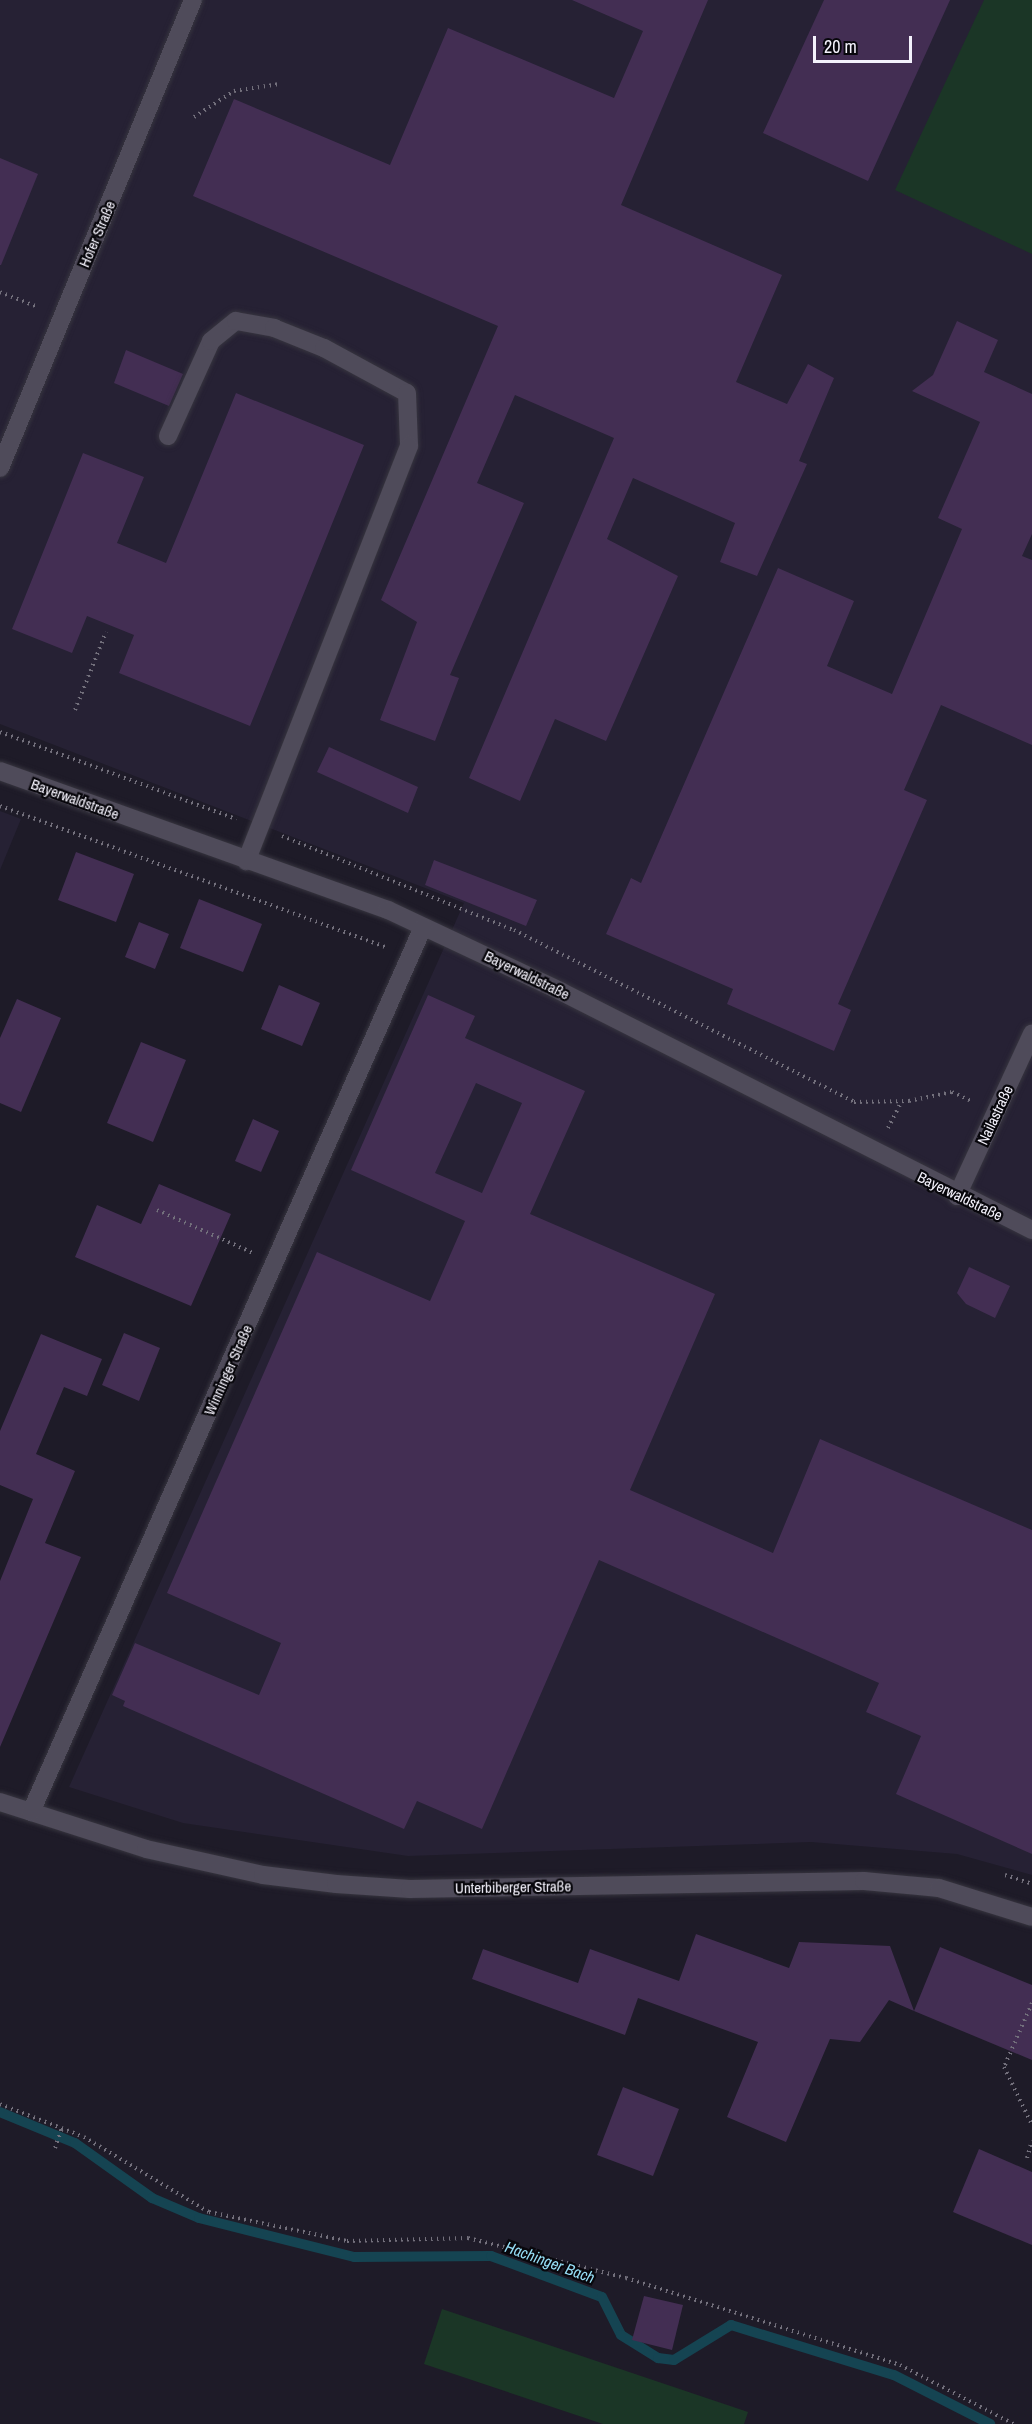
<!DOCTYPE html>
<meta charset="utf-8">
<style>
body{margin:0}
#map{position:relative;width:1032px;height:2424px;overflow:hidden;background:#1e1b28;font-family:"Archivo Narrow",sans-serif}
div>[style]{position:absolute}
.built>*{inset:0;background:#262134}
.green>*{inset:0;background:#1b3626}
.stream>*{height:10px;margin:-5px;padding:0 5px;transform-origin:5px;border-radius:5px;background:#154452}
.building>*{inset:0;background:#432e53}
.path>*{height:4px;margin-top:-2px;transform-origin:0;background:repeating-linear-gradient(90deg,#73707c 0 1.5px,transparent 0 6px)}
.roads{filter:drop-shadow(0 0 2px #37353f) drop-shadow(0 0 2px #37353f)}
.minor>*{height:18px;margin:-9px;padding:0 9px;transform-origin:9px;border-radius:9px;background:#4f4b5a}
span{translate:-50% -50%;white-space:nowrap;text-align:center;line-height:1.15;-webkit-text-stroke:4.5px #08070c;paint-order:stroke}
.street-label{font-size:15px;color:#f4f2fc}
.water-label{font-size:16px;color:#96def6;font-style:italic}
.scale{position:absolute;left:813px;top:36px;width:99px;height:27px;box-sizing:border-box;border:3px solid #f4f2fc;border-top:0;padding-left:8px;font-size:18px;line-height:21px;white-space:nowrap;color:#f4f2fc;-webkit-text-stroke:4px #08070c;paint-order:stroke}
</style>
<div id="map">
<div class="built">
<i style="clip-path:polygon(0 0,1032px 0,1032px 1875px,957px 1854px,811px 1842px,408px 1856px,183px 1823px,69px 1787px,464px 903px,0 724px)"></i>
<i style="clip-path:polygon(0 811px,21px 819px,0 870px)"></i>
</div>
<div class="green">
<i style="clip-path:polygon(984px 0,1032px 0,1032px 254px,895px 190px)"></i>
<i style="clip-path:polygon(442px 2309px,748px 2412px,744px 2424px,603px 2424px,424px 2364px)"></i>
</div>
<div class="stream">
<i style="left:0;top:2112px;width:81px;rotate:22.5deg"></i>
<i style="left:75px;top:2143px;width:95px;rotate:35.5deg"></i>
<i style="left:152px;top:2198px;width:51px;rotate:23.1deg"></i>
<i style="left:199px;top:2218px;width:160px;rotate:14.1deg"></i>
<i style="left:354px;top:2257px;width:137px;rotate:-0.4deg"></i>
<i style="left:491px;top:2256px;width:118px;rotate:20.3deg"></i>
<i style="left:602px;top:2297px;width:42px;rotate:63.4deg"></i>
<i style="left:621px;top:2335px;width:44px;rotate:31.9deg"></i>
<i style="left:658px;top:2358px;width:16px;rotate:7deg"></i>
<i style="left:674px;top:2360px;width:67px;rotate:-31.6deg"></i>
<i style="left:731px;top:2325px;width:170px;rotate:17.1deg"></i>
<i style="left:894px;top:2375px;width:108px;rotate:27deg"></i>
</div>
<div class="building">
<i style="clip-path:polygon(572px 0,708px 0,621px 205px,782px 275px,736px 382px,787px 404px,808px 364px,834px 378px,799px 461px,807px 464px,757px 576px,720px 562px,735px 523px,633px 478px,607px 539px,678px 576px,606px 741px,555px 719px,520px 801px,469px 778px,614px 438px,515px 395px,477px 483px,524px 503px,450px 675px,459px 678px,435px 741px,380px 720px,417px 622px,381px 600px,498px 326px,193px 196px,234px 99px,390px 165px,448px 28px,614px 98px,643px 31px)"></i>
<i style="clip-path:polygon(824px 0,950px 0,868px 181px,763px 133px)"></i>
<i style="clip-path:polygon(0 158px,38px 174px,1px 265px,0 265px)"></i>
<i style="clip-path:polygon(957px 321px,998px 340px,984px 372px,1032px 394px,1032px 534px,1022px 556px,1032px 560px,1032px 745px,941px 705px,904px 790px,927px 800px,838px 1004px,851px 1010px,834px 1051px,727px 1004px,733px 989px,606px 934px,631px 878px,641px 883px,778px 568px,854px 601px,827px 666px,892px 694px,962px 529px,938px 518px,980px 422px,912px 391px,933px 375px)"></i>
<i style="clip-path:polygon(126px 350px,183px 374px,169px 406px,114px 383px)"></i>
<i style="clip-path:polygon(236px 393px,364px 445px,250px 726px,119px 673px,134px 635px,87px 616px,72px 653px,12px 629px,83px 453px,144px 477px,117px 543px,166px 563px)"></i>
<i style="clip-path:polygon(329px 747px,418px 787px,408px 813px,317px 772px)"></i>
<i style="clip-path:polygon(76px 852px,134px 874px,116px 922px,58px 900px)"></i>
<i style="clip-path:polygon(434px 860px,537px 900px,526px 926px,425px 885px)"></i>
<i style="clip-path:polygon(199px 899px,262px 924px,243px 972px,180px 948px)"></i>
<i style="clip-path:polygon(139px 922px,169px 934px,155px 969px,125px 957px)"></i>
<i style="clip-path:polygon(279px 985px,320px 1003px,302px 1046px,261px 1029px)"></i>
<i style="clip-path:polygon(evenodd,428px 995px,475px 1016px,465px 1038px,585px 1091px,530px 1214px,715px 1294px,630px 1490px,773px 1553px,820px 1439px,1032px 1530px,1032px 1854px,896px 1794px,921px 1736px,866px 1712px,879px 1683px,599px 1560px,482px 1829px,417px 1801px,404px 1829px,123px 1706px,125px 1701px,112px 1695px,135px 1643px,259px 1695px,281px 1643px,167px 1593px,317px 1252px,430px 1301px,465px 1221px,351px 1170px,428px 995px,476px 1083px,522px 1103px,482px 1193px,435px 1173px,476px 1083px)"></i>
<i style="clip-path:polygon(17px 999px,61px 1018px,21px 1112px,0 1103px,0 1038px)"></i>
<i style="clip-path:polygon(141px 1042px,186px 1060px,153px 1142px,107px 1123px)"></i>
<i style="clip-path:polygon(253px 1119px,279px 1131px,261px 1172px,235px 1161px)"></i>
<i style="clip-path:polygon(159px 1184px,231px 1214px,191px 1306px,75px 1257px,97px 1205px,141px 1224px)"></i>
<i style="clip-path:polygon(969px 1267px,1010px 1286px,995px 1318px,966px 1304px,957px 1293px)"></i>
<i style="clip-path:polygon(124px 1333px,160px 1348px,139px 1401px,102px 1385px)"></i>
<i style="clip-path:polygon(41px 1334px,102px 1359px,87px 1396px,64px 1387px,36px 1454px,75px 1471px,45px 1543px,81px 1557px,0 1747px,0 1581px,33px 1499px,0 1485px,0 1431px)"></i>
<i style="clip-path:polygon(696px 1934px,789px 1968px,799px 1942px,890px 1946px,914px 2011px,889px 2000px,860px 2042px,830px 2039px,786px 2142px,727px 2117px,758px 2042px,638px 1998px,625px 2035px,472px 1979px,483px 1949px,578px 1983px,590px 1949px,679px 1981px)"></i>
<i style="clip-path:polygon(940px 1947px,1032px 1985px,1032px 2060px,914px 2011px)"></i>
<i style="clip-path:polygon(623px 2087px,679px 2109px,653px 2176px,597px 2155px)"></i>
<i style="clip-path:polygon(979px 2149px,1032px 2172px,1032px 2245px,953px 2212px)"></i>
<i style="clip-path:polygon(644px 2296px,683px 2305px,672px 2350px,632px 2340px)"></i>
</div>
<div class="path">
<i style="left:194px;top:117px;width:48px;rotate:-33deg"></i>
<i style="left:234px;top:91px;width:46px;rotate:-8.8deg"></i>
<i style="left:0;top:292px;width:41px;rotate:21.5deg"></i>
<i style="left:75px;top:710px;width:84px;rotate:-68.3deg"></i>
<i style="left:0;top:732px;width:252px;rotate:20.2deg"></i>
<i style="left:0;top:806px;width:410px;rotate:20.1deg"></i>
<i style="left:282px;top:836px;width:250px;rotate:22.1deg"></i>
<i style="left:514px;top:930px;width:381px;rotate:26.8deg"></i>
<i style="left:854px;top:1102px;width:55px;rotate:-1deg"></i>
<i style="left:909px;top:1101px;width:44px;rotate:-11.8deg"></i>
<i style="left:952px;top:1092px;width:23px;rotate:25deg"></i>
<i style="left:888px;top:1128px;width:28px;rotate:-63deg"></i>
<i style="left:157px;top:1210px;width:105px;rotate:24.1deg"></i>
<i style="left:1005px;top:1875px;width:28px;rotate:18deg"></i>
<i style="left:1032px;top:2003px;width:70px;rotate:113.6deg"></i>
<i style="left:1004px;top:2067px;width:64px;rotate:64.2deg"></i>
<i style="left:0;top:2104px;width:90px;rotate:21.4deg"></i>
<i style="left:84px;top:2137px;width:146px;rotate:31deg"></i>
<i style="left:209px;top:2212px;width:141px;rotate:11.9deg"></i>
<i style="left:347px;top:2241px;width:121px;rotate:-1.4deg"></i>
<i style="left:468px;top:2238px;width:163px;rotate:14.2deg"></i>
<i style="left:626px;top:2278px;width:287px;rotate:17.6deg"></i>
<i style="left:900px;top:2365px;width:128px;rotate:27.4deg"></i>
<i style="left:55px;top:2148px;width:21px;rotate:-71deg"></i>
<i style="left:1027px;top:2158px;width:18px;rotate:-74deg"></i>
</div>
<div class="roads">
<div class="minor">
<i style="left:168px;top:436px;width:104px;rotate:-65.6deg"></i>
<i style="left:211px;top:341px;width:32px;rotate:-39deg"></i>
<i style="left:236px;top:321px;width:39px;rotate:10deg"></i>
<i style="left:274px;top:328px;width:54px;rotate:21.8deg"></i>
<i style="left:324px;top:348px;width:94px;rotate:28.5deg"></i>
<i style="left:407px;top:393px;width:53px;rotate:87.8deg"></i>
<i style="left:409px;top:446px;width:446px;rotate:111.4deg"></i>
<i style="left:0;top:468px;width:506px;rotate:-67.59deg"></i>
<i style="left:0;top:771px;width:412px;rotate:19.7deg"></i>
<i style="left:388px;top:910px;width:190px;rotate:25.2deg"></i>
<i style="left:560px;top:991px;width:529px;rotate:26.86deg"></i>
<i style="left:957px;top:1196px;width:179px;rotate:-65.2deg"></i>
<i style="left:0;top:1802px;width:153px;rotate:17.8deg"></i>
<i style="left:146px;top:1849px;width:120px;rotate:12.5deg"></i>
<i style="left:263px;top:1875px;width:74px;rotate:7deg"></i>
<i style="left:336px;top:1884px;width:74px;rotate:3.9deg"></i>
<i style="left:410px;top:1889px;width:454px;rotate:-1deg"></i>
<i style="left:864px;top:1881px;width:75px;rotate:5.3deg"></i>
<i style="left:939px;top:1888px;width:97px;rotate:17.3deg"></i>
<i style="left:31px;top:1812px;width:968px;rotate:-66.11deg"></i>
</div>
</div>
<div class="street-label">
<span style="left:97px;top:234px;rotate:-67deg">Hofer Straße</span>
<span style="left:75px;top:799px;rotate:20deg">Bayerwaldstraße</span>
<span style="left:527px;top:975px;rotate:26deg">Bayerwaldstraße</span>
<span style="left:995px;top:1115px;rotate:-65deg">Nailastraße</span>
<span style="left:960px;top:1196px;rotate:26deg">Bayerwaldstraße</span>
<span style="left:228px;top:1370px;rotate:-66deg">Winninger Straße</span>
<span style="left:513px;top:1887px;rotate:-1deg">Unterbiberger Straße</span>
</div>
<div class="water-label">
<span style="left:550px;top:2262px;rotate:20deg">Hachinger Bach</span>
</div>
<div class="scale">20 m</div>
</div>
